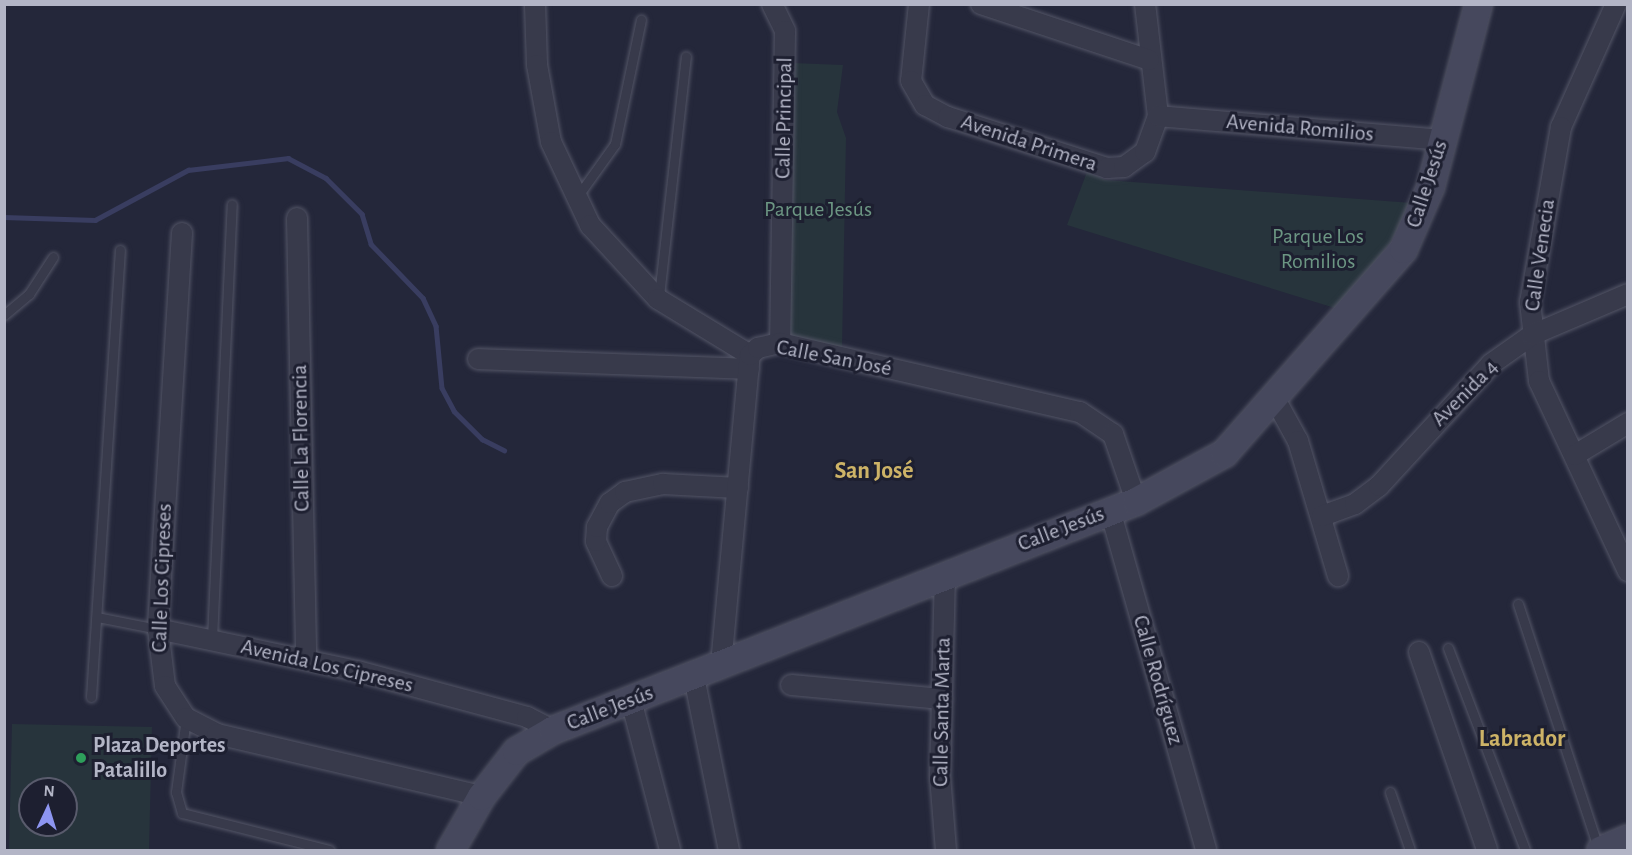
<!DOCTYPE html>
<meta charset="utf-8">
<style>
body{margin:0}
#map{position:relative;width:1632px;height:855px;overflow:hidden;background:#24273a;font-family:"Alegreya Sans",sans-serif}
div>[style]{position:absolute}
.green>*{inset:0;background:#27343c}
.stream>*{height:4.5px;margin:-2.25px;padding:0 2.25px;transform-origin:2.25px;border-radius:2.25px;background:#393d60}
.roads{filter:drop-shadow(0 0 2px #535566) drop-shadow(0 0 2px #535566)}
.lane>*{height:9px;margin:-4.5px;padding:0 4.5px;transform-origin:4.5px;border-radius:4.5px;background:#383a4b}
.street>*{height:20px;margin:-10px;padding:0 10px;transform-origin:10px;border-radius:10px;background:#383a4b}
.secondary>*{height:27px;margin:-13.5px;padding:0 13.5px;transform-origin:13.5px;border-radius:13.5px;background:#46485d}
.dots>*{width:16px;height:16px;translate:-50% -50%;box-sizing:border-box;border:3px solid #1d1f30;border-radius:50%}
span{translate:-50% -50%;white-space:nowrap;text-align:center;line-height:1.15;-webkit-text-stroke:6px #1d1f30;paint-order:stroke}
.street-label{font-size:22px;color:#b3b5c6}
.park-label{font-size:22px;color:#6c9683}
.poi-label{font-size:22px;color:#b3b5c6;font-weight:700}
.left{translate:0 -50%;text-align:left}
.neighbourhood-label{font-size:24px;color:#cdb367;font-weight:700}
.frame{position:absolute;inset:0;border:6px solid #b3b5c6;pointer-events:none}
.north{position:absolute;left:18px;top:777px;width:60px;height:60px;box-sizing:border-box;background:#1d1f30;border:2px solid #595b6c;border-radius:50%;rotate:4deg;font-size:16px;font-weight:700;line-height:24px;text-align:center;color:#b3b5c6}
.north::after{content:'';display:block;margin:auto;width:21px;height:27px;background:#8d95f1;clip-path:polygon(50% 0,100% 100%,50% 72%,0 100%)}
</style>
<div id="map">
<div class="green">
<i style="clip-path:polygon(793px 63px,843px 65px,837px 112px,846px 138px,842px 349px,789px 336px)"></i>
<i style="clip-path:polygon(1087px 172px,1106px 180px,1412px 203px,1390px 243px,1338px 309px,1067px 225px)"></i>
<i style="clip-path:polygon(evenodd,12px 724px,152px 727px,149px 850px,9px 850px,12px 724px,30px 789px,66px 789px,66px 825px,30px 825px,30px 789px)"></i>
</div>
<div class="stream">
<i style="left:4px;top:217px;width:91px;rotate:1.9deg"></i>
<i style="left:95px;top:220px;width:106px;rotate:-28.3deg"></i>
<i style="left:188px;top:170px;width:101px;rotate:-6.8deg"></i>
<i style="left:288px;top:158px;width:43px;rotate:27.8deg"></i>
<i style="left:326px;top:178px;width:51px;rotate:45deg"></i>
<i style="left:362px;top:214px;width:31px;rotate:73deg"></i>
<i style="left:371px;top:244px;width:75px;rotate:46.1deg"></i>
<i style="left:423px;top:298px;width:31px;rotate:65deg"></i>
<i style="left:436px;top:326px;width:62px;rotate:84.5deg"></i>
<i style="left:442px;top:388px;width:26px;rotate:62deg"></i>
<i style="left:454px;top:411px;width:40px;rotate:45deg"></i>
<i style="left:482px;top:439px;width:25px;rotate:27deg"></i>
</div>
<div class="roads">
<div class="lane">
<i style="left:577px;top:197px;width:65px;rotate:-54.4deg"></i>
<i style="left:615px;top:144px;width:127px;rotate:-78.2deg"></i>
<i style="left:659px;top:296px;width:241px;rotate:-83.6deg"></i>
<i style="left:4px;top:315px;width:33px;rotate:-40deg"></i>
<i style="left:29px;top:294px;width:44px;rotate:-57deg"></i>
<i style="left:1518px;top:604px;width:257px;rotate:71.8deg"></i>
<i style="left:97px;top:617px;width:62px;rotate:11.1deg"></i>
<i style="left:212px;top:639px;width:435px;rotate:-87.4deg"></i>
<i style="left:1448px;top:648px;width:216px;rotate:69.1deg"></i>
<i style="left:91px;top:697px;width:448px;rotate:-86.3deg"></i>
<i style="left:186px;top:718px;width:75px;rotate:97.7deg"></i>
<i style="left:176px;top:792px;width:22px;rotate:74deg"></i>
<i style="left:182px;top:813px;width:152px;rotate:14.1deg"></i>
<i style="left:1390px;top:792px;width:61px;rotate:71deg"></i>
</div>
<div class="street">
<i style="left:535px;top:4px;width:61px;rotate:88.1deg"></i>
<i style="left:537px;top:65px;width:78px;rotate:79.7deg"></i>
<i style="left:551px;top:142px;width:92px;rotate:64.8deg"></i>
<i style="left:590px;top:225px;width:100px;rotate:47.4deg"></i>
<i style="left:658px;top:299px;width:108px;rotate:31.3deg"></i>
<i style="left:772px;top:4px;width:30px;rotate:64deg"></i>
<i style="left:785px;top:31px;width:312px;rotate:90.9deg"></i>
<i style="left:919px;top:4px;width:77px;rotate:95.9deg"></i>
<i style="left:911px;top:81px;width:28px;rotate:60deg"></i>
<i style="left:925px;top:105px;width:26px;rotate:28deg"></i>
<i style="left:948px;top:117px;width:167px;rotate:17.8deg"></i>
<i style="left:1107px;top:168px;width:17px;rotate:-3deg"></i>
<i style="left:1124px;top:167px;width:26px;rotate:-36deg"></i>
<i style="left:1145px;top:152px;width:38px;rotate:-70deg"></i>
<i style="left:1158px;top:116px;width:113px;rotate:-96.6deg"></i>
<i style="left:981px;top:4px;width:177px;rotate:18.4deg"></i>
<i style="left:1616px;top:4px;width:135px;rotate:114.1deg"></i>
<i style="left:1561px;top:127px;width:178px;rotate:100deg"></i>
<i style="left:1530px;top:302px;width:80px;rotate:83.5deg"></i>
<i style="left:1539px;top:381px;width:210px;rotate:64.9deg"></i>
<i style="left:1158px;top:116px;width:285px;rotate:4.8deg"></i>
<i style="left:297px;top:218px;width:440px;rotate:88.8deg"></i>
<i style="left:182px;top:233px;width:397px;rotate:93.5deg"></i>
<i style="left:158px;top:629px;width:57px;rotate:83deg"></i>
<i style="left:165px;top:686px;width:38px;rotate:57deg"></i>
<i style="left:186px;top:718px;width:35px;rotate:27deg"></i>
<i style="left:217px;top:734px;width:271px;rotate:13.2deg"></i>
<i style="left:478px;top:359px;width:271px;rotate:2.1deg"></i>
<i style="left:1275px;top:399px;width:48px;rotate:61.3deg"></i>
<i style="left:1298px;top:441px;width:141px;rotate:73.5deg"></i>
<i style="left:1575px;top:455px;width:62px;rotate:-31.1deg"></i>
<i style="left:1110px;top:510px;width:353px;rotate:74.2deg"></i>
<i style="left:1322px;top:516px;width:35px;rotate:-20deg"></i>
<i style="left:1355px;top:504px;width:30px;rotate:-37deg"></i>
<i style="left:1379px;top:486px;width:166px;rotate:-47.4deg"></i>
<i style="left:1491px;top:364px;width:50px;rotate:-35.3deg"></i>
<i style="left:1532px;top:335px;width:104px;rotate:-23.1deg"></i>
<i style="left:945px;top:573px;width:203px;rotate:91.4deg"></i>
<i style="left:940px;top:776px;width:74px;rotate:85.4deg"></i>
<i style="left:612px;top:576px;width:38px;rotate:-115deg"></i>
<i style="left:596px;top:541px;width:14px;rotate:-86deg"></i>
<i style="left:597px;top:527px;width:27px;rotate:-62deg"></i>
<i style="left:610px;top:503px;width:19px;rotate:-36deg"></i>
<i style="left:625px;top:492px;width:39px;rotate:-12deg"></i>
<i style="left:663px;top:484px;width:75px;rotate:3.1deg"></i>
<i style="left:158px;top:629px;width:203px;rotate:11.9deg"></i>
<i style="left:357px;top:671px;width:176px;rotate:15.1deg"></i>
<i style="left:527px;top:717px;width:28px;rotate:27deg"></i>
<i style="left:1419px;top:652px;width:209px;rotate:71deg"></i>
<i style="left:721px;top:665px;width:311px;rotate:-84.7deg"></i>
<i style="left:750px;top:355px;width:11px;rotate:-41deg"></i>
<i style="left:758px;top:348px;width:23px;rotate:-13deg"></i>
<i style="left:780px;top:343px;width:308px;rotate:13deg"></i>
<i style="left:1080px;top:412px;width:40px;rotate:34deg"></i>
<i style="left:1113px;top:434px;width:71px;rotate:71.1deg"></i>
<i style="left:694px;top:677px;width:177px;rotate:78.6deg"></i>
<i style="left:791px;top:685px;width:152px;rotate:5.3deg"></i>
<i style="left:631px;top:700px;width:155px;rotate:75.4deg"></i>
</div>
<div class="secondary">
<i style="left:450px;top:850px;width:62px;rotate:-60.1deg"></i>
<i style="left:481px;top:796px;width:57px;rotate:-52.1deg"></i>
<i style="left:516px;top:751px;width:42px;rotate:-30.3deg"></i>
<i style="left:552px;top:730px;width:627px;rotate:-21.41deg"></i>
<i style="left:1136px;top:501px;width:100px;rotate:-28.6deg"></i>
<i style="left:1224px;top:453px;width:271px;rotate:-48.7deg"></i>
<i style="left:1403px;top:249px;width:68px;rotate:-66.5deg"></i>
<i style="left:1430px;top:187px;width:189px;rotate:-75.3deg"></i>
<i style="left:1600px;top:850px;width:30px;rotate:-23deg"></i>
</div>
</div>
<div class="dots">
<i style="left:81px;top:758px;background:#2e9e5b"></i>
</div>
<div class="street-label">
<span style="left:784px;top:118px;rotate:-89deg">Calle Principal</span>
<span style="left:1300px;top:128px;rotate:5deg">Avenida Romilios</span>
<span style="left:1029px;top:143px;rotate:18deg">Avenida Primera</span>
<span style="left:1427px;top:184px;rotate:-72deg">Calle Jesús</span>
<span style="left:1540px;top:255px;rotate:-82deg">Calle Venecia</span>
<span style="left:834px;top:358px;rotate:11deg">Calle San José</span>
<span style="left:1465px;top:393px;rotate:-45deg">Avenida 4</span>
<span style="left:301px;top:438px;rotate:-91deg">Calle La Florencia</span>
<span style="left:1061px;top:529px;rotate:-21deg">Calle Jesús</span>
<span style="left:162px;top:578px;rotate:-88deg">Calle Los Cipreses</span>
<span style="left:327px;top:666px;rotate:13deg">Avenida Los Cipreses</span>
<span style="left:1158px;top:680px;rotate:74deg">Calle Rodríguez</span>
<span style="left:610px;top:708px;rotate:-21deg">Calle Jesús</span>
<span style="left:942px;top:712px;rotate:-89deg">Calle Santa Marta</span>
</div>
<div class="park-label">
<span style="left:818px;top:210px">Parque Jesús</span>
<span style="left:1318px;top:249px">Parque Los<br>Romilios</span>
</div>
<div class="poi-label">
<span class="left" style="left:93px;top:758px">Plaza Deportes<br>Patalillo</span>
</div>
<div class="neighbourhood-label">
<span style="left:874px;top:472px">San José</span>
<span style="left:1522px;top:740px">Labrador</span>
</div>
<div class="frame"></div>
<div class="north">N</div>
</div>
